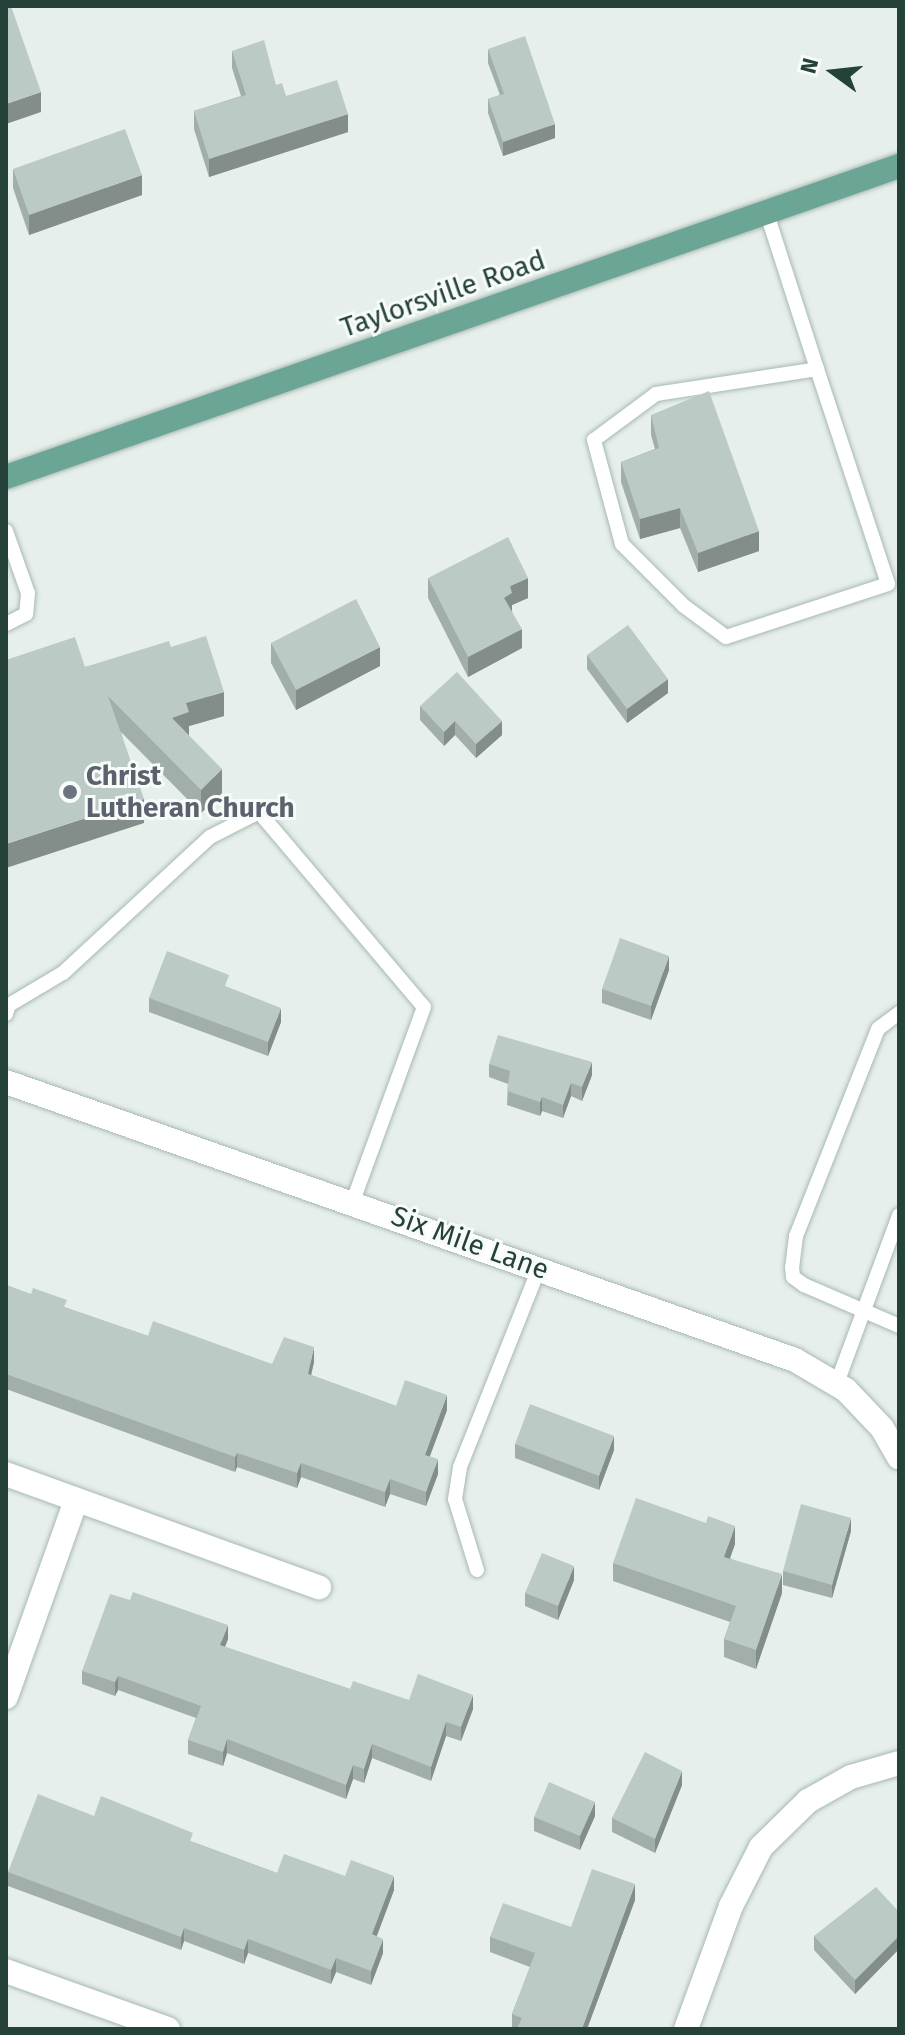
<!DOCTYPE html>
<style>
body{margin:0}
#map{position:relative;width:905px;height:2035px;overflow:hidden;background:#e6efeb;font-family:"Fira Sans",sans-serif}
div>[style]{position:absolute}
.roads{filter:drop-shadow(0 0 2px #a8b8b2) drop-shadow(0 0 2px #a8b8b2)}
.service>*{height:14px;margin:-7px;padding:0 7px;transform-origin:7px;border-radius:7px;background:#fff}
.minor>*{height:24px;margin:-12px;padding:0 12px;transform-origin:12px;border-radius:12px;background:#fff}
.tertiary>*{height:24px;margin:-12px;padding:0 12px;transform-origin:12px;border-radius:12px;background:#fff}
.primary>*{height:24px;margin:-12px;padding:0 12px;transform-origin:12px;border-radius:12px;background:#6aa596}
.wall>*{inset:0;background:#a1aea9}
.shaded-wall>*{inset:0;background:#838d89}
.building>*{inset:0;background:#bbcac4}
.dots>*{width:22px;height:22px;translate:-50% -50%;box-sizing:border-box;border:4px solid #f7fbf9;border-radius:50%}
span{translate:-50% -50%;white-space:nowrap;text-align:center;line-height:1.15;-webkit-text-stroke:6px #f7fbf9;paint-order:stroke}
.street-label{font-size:28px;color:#24423a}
.worship-label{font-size:28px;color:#5b616d;font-weight:700}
.left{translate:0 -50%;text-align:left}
.frame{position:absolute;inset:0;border:8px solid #24423a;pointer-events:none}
.north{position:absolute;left:793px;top:32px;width:80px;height:80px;-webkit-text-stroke:6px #f7fbf9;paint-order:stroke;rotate:285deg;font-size:22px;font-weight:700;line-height:32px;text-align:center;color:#24423a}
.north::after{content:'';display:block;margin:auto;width:28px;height:36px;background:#24423a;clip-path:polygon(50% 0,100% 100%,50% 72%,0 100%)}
</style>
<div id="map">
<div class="roads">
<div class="service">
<i style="left:767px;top:214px;width:163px;rotate:72.1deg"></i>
<i style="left:817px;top:369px;width:226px;rotate:71.7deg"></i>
<i style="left:888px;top:584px;width:170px;rotate:161.9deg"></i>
<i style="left:726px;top:637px;width:52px;rotate:-143.6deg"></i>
<i style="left:684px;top:606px;width:88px;rotate:-135deg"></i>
<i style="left:622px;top:544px;width:108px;rotate:-105.1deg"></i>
<i style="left:594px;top:440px;width:77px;rotate:-36.6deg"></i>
<i style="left:656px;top:394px;width:163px;rotate:-8.8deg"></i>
<i style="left:6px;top:531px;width:66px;rotate:70.5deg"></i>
<i style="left:28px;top:593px;width:21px;rotate:95deg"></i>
<i style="left:26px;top:614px;width:22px;rotate:153deg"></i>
<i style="left:899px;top:1013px;width:26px;rotate:143deg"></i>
<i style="left:878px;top:1029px;width:223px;rotate:111.6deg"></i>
<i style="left:796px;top:1236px;width:31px;rotate:97deg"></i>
<i style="left:792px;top:1267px;width:10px;rotate:84deg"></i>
<i style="left:793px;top:1277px;width:14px;rotate:36deg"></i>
<i style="left:804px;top:1285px;width:103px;rotate:23.3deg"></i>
<i style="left:6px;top:1014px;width:9px;rotate:-72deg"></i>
<i style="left:9px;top:1005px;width:63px;rotate:-30.7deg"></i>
<i style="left:63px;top:973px;width:200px;rotate:-42.8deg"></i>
<i style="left:210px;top:837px;width:55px;rotate:-27deg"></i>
<i style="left:259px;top:812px;width:255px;rotate:49.8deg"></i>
<i style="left:424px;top:1007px;width:207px;rotate:110.1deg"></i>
<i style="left:837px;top:1383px;width:179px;rotate:-69.7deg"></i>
<i style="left:477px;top:1570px;width:74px;rotate:-107.2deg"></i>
<i style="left:455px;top:1499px;width:32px;rotate:-81deg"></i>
<i style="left:460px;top:1467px;width:214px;rotate:-68.3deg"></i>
</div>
<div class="minor">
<i style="left:6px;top:1474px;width:333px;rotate:19.9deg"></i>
<i style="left:6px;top:1697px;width:209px;rotate:-70.4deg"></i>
<i style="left:6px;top:1971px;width:172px;rotate:19.7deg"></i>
<i style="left:686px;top:2029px;width:131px;rotate:-69.9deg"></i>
<i style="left:731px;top:1906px;width:66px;rotate:-63deg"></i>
<i style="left:761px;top:1847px;width:66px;rotate:-44.4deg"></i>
<i style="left:808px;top:1801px;width:49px;rotate:-29.2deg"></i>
<i style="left:851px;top:1777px;width:50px;rotate:-16.3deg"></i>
</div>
<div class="tertiary">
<i style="left:6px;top:1082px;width:837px;rotate:19.41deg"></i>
<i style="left:795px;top:1360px;width:59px;rotate:30.5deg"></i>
<i style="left:846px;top:1390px;width:52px;rotate:46.5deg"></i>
<i style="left:882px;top:1428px;width:34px;rotate:60deg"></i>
</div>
<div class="primary">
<i style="left:6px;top:477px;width:946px;rotate:-19.2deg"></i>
</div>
</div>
<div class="wall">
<i style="clip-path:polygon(488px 49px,555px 138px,503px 156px,488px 113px,488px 99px,500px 95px,488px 63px)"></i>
<i style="clip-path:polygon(232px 51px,276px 85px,286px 96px,348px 132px,209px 177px,194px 129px,194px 111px,241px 96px,232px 68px)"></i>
<i style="clip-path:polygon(13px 169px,142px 195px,29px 235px,13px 188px)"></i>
<i style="clip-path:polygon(651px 415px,759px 551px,698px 572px,680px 528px,640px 539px,621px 482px,621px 462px,655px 449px,651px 435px)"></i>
<i style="clip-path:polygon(428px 578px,528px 598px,512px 605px,512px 611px,522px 648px,468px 677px,428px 598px)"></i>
<i style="clip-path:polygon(271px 643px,380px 666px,296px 710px,271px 663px)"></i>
<i style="clip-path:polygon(171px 647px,224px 716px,189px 726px,189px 736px,222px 793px,201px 813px,121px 732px,144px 823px,85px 667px)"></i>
<i style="clip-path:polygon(587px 655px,668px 693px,627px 723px,587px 669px)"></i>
<i style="clip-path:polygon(420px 706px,502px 735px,476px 758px,455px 735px,444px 746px,420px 720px)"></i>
<i style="clip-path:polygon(669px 970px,651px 1020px,602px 1003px,602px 989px)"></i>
<i style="clip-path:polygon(229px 988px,281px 1022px,268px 1056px,149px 1012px,149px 998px)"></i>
<i style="clip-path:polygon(489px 1064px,592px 1075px,582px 1101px,571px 1096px,563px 1118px,542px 1111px,540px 1116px,507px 1105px,508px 1084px,489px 1077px)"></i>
<i style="clip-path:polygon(6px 1285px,67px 1308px,148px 1336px,272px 1364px,314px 1362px,311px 1375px,396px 1406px,447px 1410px,430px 1456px,438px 1474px,426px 1506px,390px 1494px,385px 1507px,301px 1477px,297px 1488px,237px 1467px,235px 1472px,6px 1389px)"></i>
<i style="clip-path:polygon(515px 1444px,614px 1450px,599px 1490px,515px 1458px)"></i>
<i style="clip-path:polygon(851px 1531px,832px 1598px,783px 1585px,783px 1571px)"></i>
<i style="clip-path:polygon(735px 1544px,730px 1558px,782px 1593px,756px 1669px,724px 1657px,724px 1639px,730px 1622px,613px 1581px,613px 1563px)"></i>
<i style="clip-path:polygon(574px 1580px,558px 1620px,525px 1606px,525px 1593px)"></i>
<i style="clip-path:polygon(228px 1639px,225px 1647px,350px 1689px,409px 1700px,473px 1709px,461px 1741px,446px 1736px,431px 1781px,372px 1758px,364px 1783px,353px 1779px,346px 1799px,227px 1753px,223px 1766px,188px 1754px,188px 1740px,196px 1718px,118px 1690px,115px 1696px,82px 1684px,82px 1671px)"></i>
<i style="clip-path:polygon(682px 1785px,655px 1853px,612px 1832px,612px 1818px)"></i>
<i style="clip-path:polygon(94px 1816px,193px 1842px,277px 1873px,345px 1876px,394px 1890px,377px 1936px,383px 1953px,371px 1985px,336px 1972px,331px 1984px,248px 1953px,244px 1964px,184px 1941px,181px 1950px,8px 1886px,8px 1872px)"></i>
<i style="clip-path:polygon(595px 1816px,580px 1850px,534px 1831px,534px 1817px)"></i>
<i style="clip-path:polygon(635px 1900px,587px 2029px,512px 2029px,512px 2014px,530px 1967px,490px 1952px,490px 1937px,571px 1927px)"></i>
<i style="clip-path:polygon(899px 1912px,899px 1949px,855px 1994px,814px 1950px,814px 1936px)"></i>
</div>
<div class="shaded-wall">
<i style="clip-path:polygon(41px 92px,41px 112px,6px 124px,6px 104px)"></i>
<i style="clip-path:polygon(348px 114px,348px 132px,209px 177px,209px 159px)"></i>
<i style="clip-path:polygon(555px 124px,555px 138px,503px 156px,503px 142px)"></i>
<i style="clip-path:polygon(142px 175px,142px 195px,29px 235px,29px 215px)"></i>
<i style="clip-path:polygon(680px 508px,680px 528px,640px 539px,640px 519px)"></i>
<i style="clip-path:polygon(759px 531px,759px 551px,698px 572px,698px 553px)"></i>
<i style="clip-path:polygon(528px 578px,528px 598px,512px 605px,512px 612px,504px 598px,510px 586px)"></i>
<i style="clip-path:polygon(522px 629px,522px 648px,468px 677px,468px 657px)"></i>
<i style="clip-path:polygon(380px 647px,380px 666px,296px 710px,296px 690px)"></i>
<i style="clip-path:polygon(668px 679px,668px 693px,627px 723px,627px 709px)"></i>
<i style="clip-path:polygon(224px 692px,224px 716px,189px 726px,189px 736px,172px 718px,186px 703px)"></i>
<i style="clip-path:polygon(455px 721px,455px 735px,444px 746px,444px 732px)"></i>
<i style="clip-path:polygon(502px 721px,502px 735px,476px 758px,476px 744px)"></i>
<i style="clip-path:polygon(222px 769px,222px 793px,201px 813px,201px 790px)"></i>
<i style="clip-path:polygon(144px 799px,144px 823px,6px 868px,6px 844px)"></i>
<i style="clip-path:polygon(669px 956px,669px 970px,651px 1020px,651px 1006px)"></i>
<i style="clip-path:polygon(281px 1008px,281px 1022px,268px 1056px,268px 1042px)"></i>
<i style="clip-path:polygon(592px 1062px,592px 1075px,582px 1101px,582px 1087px)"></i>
<i style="clip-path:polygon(571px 1083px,571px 1096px,563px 1118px,563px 1105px)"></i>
<i style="clip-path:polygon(542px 1097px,542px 1111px,540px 1116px,540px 1102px)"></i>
<i style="clip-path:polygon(314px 1347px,314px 1362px,308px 1389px,308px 1374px)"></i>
<i style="clip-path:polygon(447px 1395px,447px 1410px,425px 1469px,425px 1455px)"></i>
<i style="clip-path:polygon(614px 1436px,614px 1450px,599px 1490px,599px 1476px)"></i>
<i style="clip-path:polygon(237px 1453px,237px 1467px,235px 1472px,235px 1457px)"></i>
<i style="clip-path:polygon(438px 1459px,438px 1474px,426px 1506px,426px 1492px)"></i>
<i style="clip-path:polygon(301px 1463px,301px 1477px,297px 1488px,297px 1473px)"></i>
<i style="clip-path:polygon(390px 1479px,390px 1494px,385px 1507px,385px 1492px)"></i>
<i style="clip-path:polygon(851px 1518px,851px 1531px,832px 1598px,832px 1585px)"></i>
<i style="clip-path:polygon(735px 1526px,735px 1544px,724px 1575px,724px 1557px)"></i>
<i style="clip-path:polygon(574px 1566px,574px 1580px,558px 1620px,558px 1606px)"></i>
<i style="clip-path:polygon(782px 1574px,782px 1593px,756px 1669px,756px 1650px)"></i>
<i style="clip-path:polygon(228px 1625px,228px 1639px,220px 1659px,220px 1645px)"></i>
<i style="clip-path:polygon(118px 1676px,118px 1690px,115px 1696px,115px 1682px)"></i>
<i style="clip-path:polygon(473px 1695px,473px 1709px,461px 1741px,461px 1727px)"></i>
<i style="clip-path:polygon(446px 1722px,446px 1736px,431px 1781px,431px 1767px)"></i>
<i style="clip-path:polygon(227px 1739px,227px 1753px,223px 1766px,223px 1752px)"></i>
<i style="clip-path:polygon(372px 1744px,372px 1758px,364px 1783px,364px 1769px)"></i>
<i style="clip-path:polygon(353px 1765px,353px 1779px,346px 1799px,346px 1785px)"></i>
<i style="clip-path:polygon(682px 1771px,682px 1785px,655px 1853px,655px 1839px)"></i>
<i style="clip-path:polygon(595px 1802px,595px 1816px,580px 1850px,580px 1836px)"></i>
<i style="clip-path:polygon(394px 1876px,394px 1890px,372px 1948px,372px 1934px)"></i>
<i style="clip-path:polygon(635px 1884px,635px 1900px,587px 2029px,582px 2029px)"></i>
<i style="clip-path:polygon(184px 1928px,184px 1941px,181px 1950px,181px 1937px)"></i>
<i style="clip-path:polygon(899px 1936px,899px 1949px,855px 1994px,855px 1980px)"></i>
<i style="clip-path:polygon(248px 1939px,248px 1953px,244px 1964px,244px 1950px)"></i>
<i style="clip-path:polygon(383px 1939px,383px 1953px,371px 1985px,371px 1971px)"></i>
<i style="clip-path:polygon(336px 1958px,336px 1972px,331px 1984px,331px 1970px)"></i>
</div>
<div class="building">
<i style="clip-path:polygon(6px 6px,11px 6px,41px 92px,6px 104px)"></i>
<i style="clip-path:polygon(525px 36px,555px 124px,503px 142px,488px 99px,504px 94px,488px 49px)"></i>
<i style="clip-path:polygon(264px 40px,276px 85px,282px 83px,286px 96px,337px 80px,348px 114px,209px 159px,194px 111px,246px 95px,232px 51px)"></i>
<i style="clip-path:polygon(125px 129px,142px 175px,29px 215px,13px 169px)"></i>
<i style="clip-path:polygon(709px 391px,759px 531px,698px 553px,680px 508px,640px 519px,621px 462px,659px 448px,651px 415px)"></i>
<i style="clip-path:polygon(508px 537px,528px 578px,510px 586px,512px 593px,504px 598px,522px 629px,468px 657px,428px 578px)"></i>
<i style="clip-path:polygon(356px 599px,380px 647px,296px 690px,271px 643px)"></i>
<i style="clip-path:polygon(628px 625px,668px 679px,627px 709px,587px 655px)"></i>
<i style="clip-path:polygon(206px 636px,224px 692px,186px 703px,189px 712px,172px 718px,222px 769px,201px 790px,108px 696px,144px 799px,6px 844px,6px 660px,75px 637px,85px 667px,169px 641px,171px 647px)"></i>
<i style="clip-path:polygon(457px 672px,502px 721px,476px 744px,455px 721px,444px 732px,420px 706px)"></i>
<i style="clip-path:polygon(620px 938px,669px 956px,651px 1006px,602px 989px)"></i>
<i style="clip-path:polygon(167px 951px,229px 975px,225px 986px,281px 1008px,268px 1042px,149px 998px)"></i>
<i style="clip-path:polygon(498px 1035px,592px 1062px,582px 1087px,571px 1083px,563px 1105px,542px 1097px,540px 1102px,507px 1091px,510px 1071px,489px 1064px)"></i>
<i style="clip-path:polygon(6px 1285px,31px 1294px,33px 1288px,67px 1300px,64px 1307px,148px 1336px,153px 1321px,272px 1364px,284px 1337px,314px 1347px,308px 1374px,396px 1406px,405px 1380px,447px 1395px,425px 1455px,438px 1459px,426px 1492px,390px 1479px,385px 1492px,301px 1463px,297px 1473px,237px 1453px,235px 1457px,6px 1374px)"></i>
<i style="clip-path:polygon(530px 1404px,614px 1436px,599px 1476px,515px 1444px)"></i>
<i style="clip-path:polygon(636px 1498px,706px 1523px,708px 1516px,735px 1526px,724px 1557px,782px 1574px,756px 1650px,724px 1639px,736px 1606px,613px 1563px)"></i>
<i style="clip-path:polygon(801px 1504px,851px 1518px,832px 1585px,783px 1571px)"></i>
<i style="clip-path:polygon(542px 1553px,574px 1566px,558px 1606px,525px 1593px)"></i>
<i style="clip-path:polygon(133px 1592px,228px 1625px,220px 1645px,350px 1689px,353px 1681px,409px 1700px,418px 1674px,473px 1695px,461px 1727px,446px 1722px,431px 1767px,372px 1744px,364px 1769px,353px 1765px,346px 1785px,227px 1739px,223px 1752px,188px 1740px,201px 1706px,118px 1676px,115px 1682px,82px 1671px,110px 1594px,130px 1600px)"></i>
<i style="clip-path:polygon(645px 1752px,682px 1771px,655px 1839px,612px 1818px)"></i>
<i style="clip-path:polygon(549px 1782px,595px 1802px,580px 1836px,534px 1817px)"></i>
<i style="clip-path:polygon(38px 1794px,94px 1816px,101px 1796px,193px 1833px,190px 1841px,277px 1873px,284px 1854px,345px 1876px,351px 1860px,394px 1876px,372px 1934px,383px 1939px,371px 1971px,336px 1958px,331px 1970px,248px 1939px,244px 1950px,184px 1928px,181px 1937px,8px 1872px)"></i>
<i style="clip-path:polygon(592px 1869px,635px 1884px,582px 2029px,517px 2029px,522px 2018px,512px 2014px,535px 1953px,490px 1937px,503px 1903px,571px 1927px)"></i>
<i style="clip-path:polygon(876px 1887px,899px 1912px,899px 1936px,855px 1980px,814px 1936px)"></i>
</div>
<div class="dots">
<i style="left:70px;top:792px;background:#6b7280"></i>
</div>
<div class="street-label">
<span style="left:443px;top:294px;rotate:-19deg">Taylorsville Road</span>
<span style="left:470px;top:1243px;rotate:20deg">Six Mile Lane</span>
</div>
<div class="worship-label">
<span class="left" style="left:86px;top:792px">Christ<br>Lutheran Church</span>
</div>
<div class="frame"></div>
<div class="north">N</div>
</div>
